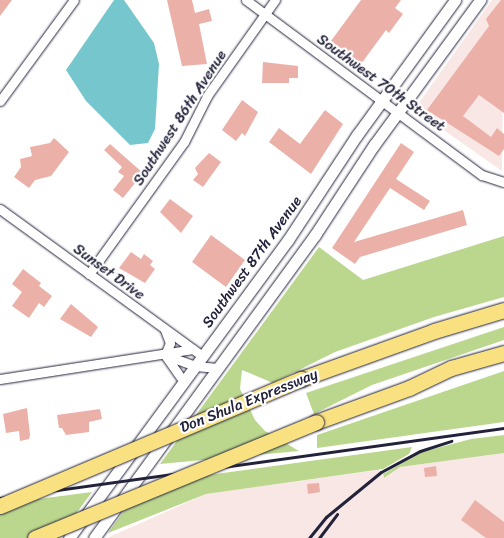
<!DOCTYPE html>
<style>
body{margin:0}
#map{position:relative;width:504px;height:538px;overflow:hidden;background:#fff;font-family:Sriracha,sans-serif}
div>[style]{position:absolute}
.built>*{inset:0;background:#f9e7e5}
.green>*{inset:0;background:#bbd68d}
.water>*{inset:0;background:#76c7cd}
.building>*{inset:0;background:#ebb0a7}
.roads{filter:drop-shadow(0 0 1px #22223b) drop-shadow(0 0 1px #22223b)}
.minor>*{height:9px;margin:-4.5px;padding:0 4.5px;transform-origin:4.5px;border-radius:4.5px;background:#fff}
.secondary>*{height:11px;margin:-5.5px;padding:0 5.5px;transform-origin:5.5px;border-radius:5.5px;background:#fff}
.motorway>*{height:15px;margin:-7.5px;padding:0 7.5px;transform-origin:7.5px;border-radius:7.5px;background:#f9e181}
.rail>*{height:3px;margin:-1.5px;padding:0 1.5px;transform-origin:1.5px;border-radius:1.5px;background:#22223b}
.bridges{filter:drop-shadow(0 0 1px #22223b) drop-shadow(0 0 1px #22223b)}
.motorway-bridge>*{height:15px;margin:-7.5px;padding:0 7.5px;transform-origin:7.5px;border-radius:7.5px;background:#f9e181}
span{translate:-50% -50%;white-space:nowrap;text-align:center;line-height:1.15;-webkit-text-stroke:4.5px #fff;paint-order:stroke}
.street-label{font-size:15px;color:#22223b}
</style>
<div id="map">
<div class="built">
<i style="clip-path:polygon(492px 0,504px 0,502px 171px,425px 117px,418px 104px)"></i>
<i style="clip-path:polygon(504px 453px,504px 538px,107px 538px,206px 494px,379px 470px,384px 478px,400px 467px)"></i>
</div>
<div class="green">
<i style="clip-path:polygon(504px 236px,504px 297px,434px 317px,335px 352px,273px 383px,242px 370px,240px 389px,255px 420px,265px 431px,299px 451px,160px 464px,319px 247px,363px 280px)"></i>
<i style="clip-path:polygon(504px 327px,504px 340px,372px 385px,314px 414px,306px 393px)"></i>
<i style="clip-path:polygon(504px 371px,504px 422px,317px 448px,317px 435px,323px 433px)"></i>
<i style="clip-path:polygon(504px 435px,504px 453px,400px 467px,384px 478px,383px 474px,422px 452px,471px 439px)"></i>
<i style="clip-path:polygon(412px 447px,409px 454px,383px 469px,206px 494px,108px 533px,141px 488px,216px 474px)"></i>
<i style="clip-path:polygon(92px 492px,58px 538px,0 538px,0 504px)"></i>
</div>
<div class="water">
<i style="clip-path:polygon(114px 0,124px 0,154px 43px,159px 64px,155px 129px,148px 143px,130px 145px,86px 101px,66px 70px)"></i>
</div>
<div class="building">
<i style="clip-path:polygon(0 0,12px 0,0 16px)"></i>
<i style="clip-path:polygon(167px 0,192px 0,195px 13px,209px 9px,212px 21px,199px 24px,207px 64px,182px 66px)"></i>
<i style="clip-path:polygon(361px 0,401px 0,395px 8px,403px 14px,389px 33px,386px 30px,361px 64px,331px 41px)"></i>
<i style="clip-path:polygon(501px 0,504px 0,504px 113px,479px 95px,463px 116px,491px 137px,497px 128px,504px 134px,504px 149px,499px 156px,427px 110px,489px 26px,486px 19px)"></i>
<i style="clip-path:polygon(263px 62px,298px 66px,298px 78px,289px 78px,289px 83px,262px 83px)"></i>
<i style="clip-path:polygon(242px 100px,258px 112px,245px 136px,242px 133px,236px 141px,222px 130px)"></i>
<i style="clip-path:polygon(325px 110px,343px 124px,311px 174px,269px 142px,279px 128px,300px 144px)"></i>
<i style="clip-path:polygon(54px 138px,69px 152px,51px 176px,35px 180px,29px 188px,14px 177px,21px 167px,20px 159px,32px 156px,30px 147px,50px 143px)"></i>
<i style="clip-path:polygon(401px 143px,414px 152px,396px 179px,430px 201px,424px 210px,390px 188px,354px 242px,463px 210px,467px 225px,360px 257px,355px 264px,332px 248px)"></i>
<i style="clip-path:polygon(110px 144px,143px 173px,123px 198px,113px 190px,124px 176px,118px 172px,122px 167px,104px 150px)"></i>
<i style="clip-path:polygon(209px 153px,221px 162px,203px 187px,193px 180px,198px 174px,195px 168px)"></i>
<i style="clip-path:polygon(170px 199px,193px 216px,181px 233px,160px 212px)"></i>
<i style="clip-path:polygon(211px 235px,245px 260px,226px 287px,192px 262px)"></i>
<i style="clip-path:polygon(131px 252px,141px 259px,144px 254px,153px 261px,150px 265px,155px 269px,145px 283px,119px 268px)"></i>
<i style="clip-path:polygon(23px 269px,41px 283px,39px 286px,52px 296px,44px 307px,39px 303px,29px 318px,12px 306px,22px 292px,12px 284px)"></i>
<i style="clip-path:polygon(71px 304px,98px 327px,91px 337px,60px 319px)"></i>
<i style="clip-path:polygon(27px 408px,30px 435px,29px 439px,20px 441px,19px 431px,6px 433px,3px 414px)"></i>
<i style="clip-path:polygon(100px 409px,102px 419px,89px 422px,89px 432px,66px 435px,62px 428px,59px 428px,57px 415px)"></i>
<i style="clip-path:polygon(436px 466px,437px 476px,425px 477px,424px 468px)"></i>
<i style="clip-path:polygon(319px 483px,320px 492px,308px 494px,307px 484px)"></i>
<i style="clip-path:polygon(475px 500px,504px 522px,504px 538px,486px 538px,461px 520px)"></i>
</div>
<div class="roads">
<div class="minor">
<i style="left:246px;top:0;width:294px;rotate:36.6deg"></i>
<i style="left:482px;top:175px;width:23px;rotate:18deg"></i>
<i style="left:0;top:101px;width:125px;rotate:-53.8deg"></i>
<i style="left:0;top:209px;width:250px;rotate:36deg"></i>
<i style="left:89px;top:274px;width:163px;rotate:-54.3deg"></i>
<i style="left:184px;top:142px;width:51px;rotate:-63.4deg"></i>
<i style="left:207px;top:96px;width:118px;rotate:-54.7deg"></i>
<i style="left:165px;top:330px;width:14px;rotate:69deg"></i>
<i style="left:170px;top:343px;width:13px;rotate:113deg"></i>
<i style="left:165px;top:355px;width:33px;rotate:55deg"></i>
<i style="left:168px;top:356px;width:29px;rotate:20deg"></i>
<i style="left:195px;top:366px;width:23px;rotate:5deg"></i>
<i style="left:0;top:379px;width:195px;rotate:-8.8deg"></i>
</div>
<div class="secondary">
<i style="left:69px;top:538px;width:370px;rotate:-53.7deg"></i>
<i style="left:288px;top:240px;width:126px;rotate:-56.7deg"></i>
<i style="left:357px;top:135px;width:167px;rotate:-54deg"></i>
<i style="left:94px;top:538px;width:375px;rotate:-53.9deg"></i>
<i style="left:315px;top:235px;width:108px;rotate:-56.8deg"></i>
<i style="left:374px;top:145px;width:180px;rotate:-53.8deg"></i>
</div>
<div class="motorway">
<i style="left:301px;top:379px;width:141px;rotate:-19.8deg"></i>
<i style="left:434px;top:331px;width:73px;rotate:-16.7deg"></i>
<i style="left:316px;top:422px;width:99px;rotate:-20.1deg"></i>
<i style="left:409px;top:388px;width:47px;rotate:-25.5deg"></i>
<i style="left:451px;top:368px;width:55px;rotate:-15.8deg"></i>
</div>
</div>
<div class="rail">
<i style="left:0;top:498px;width:509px;rotate:-7.91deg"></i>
<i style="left:309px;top:538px;width:27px;rotate:-51deg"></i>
<i style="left:326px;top:517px;width:71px;rotate:-39.3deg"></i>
<i style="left:381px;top:472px;width:44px;rotate:-28.3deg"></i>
<i style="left:420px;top:451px;width:33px;rotate:-18deg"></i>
<i style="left:319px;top:538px;width:30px;rotate:-53deg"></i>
</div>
<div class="bridges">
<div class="motorway-bridge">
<i style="left:0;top:506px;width:327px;rotate:-22.9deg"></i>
<i style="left:35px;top:538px;width:304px;rotate:-22.4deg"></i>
</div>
</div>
<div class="street-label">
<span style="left:381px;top:83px;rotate:36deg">Southwest 70th Street</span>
<span style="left:180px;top:118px;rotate:-57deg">Southwest 86th Avenue</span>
<span style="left:252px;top:262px;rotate:-54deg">Southwest 87th Avenue</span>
<span style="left:109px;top:272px;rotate:36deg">Sunset Drive</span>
<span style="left:249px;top:401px;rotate:-22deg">Don Shula Expressway</span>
</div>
</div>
